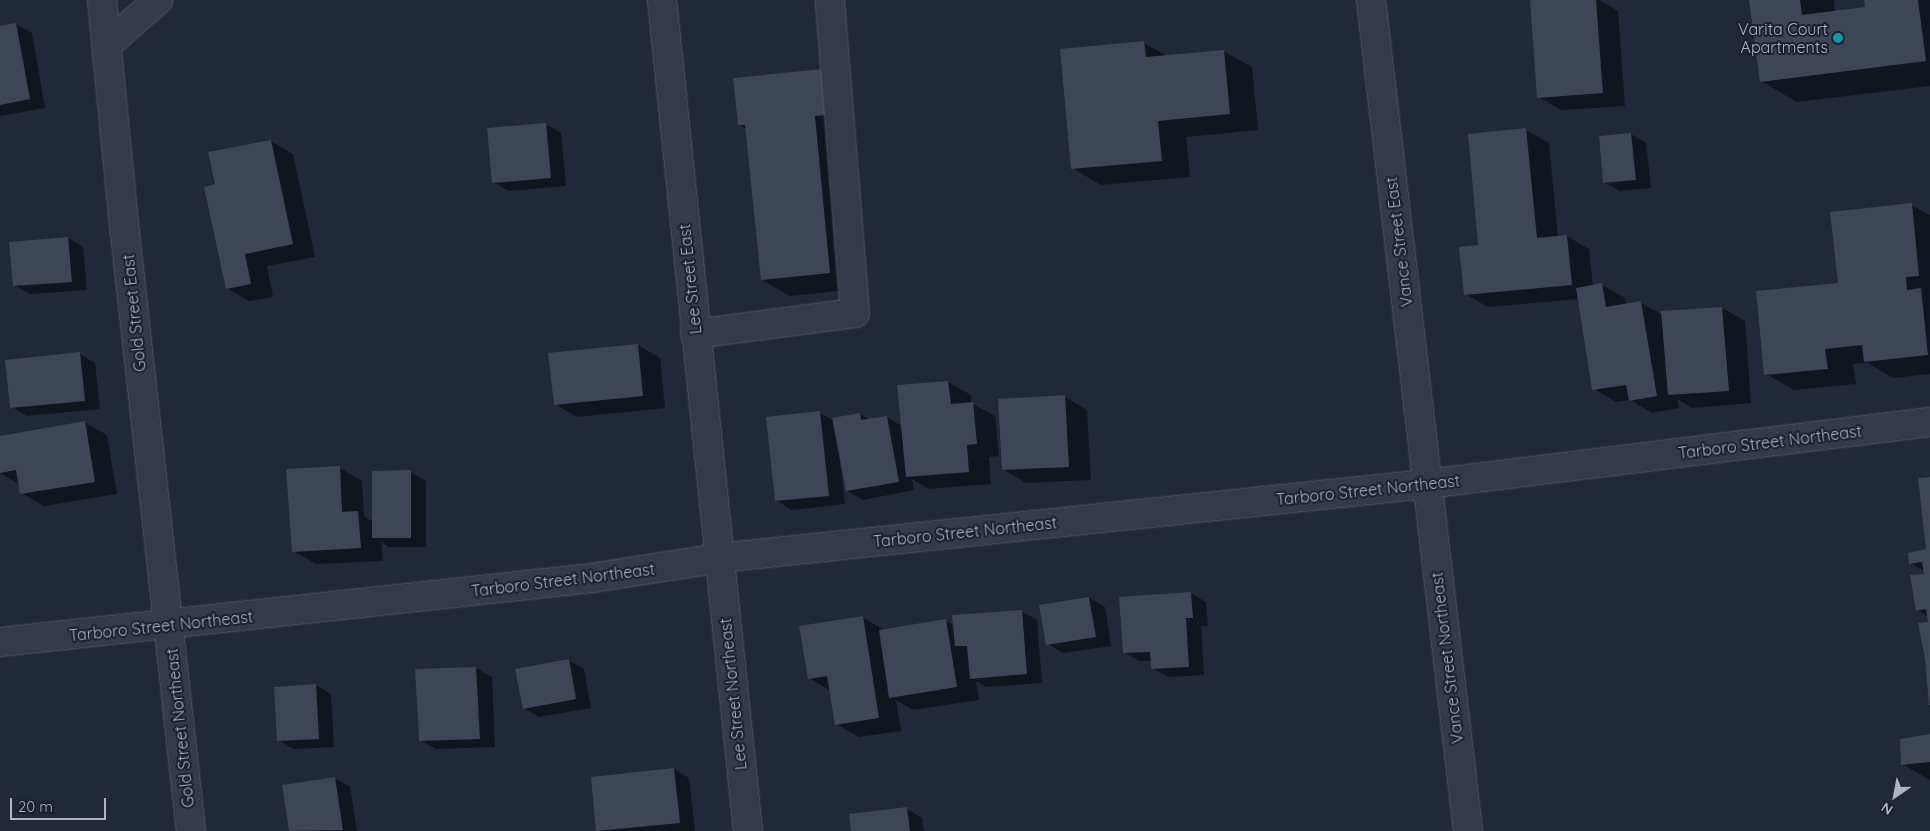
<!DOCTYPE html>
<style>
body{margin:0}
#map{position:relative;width:1930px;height:831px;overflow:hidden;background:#212837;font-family:Quicksand,sans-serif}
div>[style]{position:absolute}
.shadow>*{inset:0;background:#0007}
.building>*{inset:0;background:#3d4557}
.roads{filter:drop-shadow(0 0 1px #515765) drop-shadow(0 0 1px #515765)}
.minor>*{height:28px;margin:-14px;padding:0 14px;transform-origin:14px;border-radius:14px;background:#343a47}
.dots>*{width:14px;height:14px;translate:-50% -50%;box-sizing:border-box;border:2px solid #1a1f2c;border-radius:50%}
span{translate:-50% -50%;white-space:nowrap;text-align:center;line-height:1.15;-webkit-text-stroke:4px #1a1f2c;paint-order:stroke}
.poi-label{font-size:16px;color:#aeb4c4}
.right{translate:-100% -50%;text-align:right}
.street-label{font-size:16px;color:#aeb4c4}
.north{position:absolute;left:1870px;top:771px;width:50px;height:50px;-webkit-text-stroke:4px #1a1f2c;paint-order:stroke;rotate:213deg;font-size:14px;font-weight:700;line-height:20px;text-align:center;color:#aeb4c4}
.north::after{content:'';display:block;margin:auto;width:18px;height:22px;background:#aeb4c4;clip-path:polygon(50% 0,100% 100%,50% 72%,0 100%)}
.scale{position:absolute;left:10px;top:798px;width:96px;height:22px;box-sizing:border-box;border:2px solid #aeb4c4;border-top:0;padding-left:6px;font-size:15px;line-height:18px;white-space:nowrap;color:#aeb4c4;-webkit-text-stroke:4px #1a1f2c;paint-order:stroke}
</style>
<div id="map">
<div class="shadow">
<i style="clip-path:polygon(1531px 0,1599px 0,1618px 11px,1625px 106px,1561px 110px,1539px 97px)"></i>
<i style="clip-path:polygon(1750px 0,1834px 0,1835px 12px,1867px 8px,1866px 0,1930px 0,1930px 86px,1797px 102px,1761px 81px)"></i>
<i style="clip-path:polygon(16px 24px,32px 33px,45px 108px,0 116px,0 27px)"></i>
<i style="clip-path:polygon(1144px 43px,1167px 56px,1223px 51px,1252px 67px,1258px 130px,1186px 137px,1190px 177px,1101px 185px,1072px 168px)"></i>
<i style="clip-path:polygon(823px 70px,851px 87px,855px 131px,843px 132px,858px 289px,790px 296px,762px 280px,747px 129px,739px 125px)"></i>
<i style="clip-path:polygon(546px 124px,561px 133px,566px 186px,509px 191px,493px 182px)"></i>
<i style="clip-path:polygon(1526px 130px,1549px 143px,1558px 237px,1567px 236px,1589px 249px,1593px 286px,1602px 285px,1625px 298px,1626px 305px,1641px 303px,1663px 315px,1662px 312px,1722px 308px,1745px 321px,1751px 403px,1692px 408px,1677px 399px,1679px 408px,1652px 413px,1630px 400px,1616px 402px,1594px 389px,1579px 299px,1488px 307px,1465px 294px,1480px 246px)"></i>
<i style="clip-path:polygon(1631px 134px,1646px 143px,1651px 188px,1620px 191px,1604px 182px)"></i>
<i style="clip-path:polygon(271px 141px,293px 154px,315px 257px,267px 266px,273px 297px,249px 301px,227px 288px,217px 185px)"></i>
<i style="clip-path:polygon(1911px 205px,1930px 215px,1930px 374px,1893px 378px,1868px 363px,1853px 364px,1856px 384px,1794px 390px,1766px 374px,1839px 284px)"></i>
<i style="clip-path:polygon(68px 238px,83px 247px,87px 290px,30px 294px,14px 285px)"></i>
<i style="clip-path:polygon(638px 345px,660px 358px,665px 408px,577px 417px,555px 404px)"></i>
<i style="clip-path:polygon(80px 354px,95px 363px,100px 409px,27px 416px,12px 407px)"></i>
<i style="clip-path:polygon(948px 382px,971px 395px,971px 403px,995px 416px,999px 456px,989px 457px,991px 484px,929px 489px,912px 479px,914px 490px,863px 500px,847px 491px,842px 461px,840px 461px,845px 504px,792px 510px,777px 501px,820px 413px,834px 421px,860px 414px,870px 420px,887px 417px,902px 426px,899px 386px)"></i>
<i style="clip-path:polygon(1065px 397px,1087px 410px,1091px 480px,1026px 483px,1004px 470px)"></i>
<i style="clip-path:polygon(84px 422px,107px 435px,117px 494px,44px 506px,22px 493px,20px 485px,0 473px,0 437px)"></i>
<i style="clip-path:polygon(340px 468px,362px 481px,364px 516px,373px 522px,410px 472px,426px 481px,426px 547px,389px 547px,381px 542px,383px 561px,316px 564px,293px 551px)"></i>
<i style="clip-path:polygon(1930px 478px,1930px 708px,1927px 659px,1929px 623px,1928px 616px,1917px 610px,1926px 575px,1925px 571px,1910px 563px,1928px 550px)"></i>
<i style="clip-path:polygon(1191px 593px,1206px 602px,1208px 626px,1201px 626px,1204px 675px,1168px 677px,1152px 668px,1152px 661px,1139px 661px,1124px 652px)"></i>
<i style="clip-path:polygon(1089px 598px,1105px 607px,1111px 646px,1063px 653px,1048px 644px)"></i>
<i style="clip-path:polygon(1021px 611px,1037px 620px,1042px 683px,986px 687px,976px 681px,979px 700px,913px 710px,896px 700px,901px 731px,859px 737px,836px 724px,831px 691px,809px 678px,862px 617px,884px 630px,946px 621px,955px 626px)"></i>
<i style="clip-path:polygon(568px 660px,584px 669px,591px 708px,539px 717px,524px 708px)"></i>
<i style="clip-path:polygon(476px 668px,492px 677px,495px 747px,436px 749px,420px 740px)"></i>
<i style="clip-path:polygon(316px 685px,331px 694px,334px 747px,294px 749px,278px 740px)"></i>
<i style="clip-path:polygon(1930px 736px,1930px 780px,1902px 764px)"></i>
<i style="clip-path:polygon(674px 769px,689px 778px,695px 831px,598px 831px,592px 778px)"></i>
<i style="clip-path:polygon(335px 778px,350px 787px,357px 831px,290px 831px,284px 786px)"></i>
<i style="clip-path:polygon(907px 809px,922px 818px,924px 831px,853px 831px)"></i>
</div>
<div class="building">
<i style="clip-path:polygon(1530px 0,1596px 0,1603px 93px,1537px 98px)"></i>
<i style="clip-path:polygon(1749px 0,1800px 0,1802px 15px,1865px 7px,1864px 0,1918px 0,1926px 61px,1760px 82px)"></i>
<i style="clip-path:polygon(16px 23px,30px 99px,0 105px,0 26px)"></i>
<i style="clip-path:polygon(1144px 41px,1146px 57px,1224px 50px,1230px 114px,1158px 121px,1162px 161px,1071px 169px,1060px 49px)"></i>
<i style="clip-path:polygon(823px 69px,828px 115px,815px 116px,830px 273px,761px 280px,745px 125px,738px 125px,733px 78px)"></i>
<i style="clip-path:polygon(546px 123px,551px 178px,492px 183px,487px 128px)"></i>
<i style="clip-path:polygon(1526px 128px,1537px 238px,1567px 235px,1572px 285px,1464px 295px,1459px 247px,1478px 245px,1468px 134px)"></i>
<i style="clip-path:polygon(1631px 133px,1636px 180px,1603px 183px,1599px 136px)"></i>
<i style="clip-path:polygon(271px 140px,293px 244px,245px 254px,251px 284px,226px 289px,204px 187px,215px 184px,208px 152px)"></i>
<i style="clip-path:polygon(1912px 203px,1919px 276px,1906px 277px,1907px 290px,1921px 288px,1928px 355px,1864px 362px,1862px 345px,1825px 349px,1828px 369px,1764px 375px,1756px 291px,1838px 283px,1830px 212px)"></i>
<i style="clip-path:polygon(68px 237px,72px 282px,13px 286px,9px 242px)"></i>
<i style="clip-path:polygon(1602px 283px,1606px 307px,1641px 301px,1657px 396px,1629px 401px,1626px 385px,1592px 390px,1576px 288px)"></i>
<i style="clip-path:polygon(1722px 307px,1729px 391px,1668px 395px,1661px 311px)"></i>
<i style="clip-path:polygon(638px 344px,643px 396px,554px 405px,548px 353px)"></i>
<i style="clip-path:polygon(80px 352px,85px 401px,10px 408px,5px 360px)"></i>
<i style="clip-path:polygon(948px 381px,951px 404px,973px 402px,977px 444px,967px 445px,969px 472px,906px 477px,897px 385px)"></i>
<i style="clip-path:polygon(1065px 395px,1069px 467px,1002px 470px,998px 399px)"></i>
<i style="clip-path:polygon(820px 411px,829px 496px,775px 501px,766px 417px)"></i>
<i style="clip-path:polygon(860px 413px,861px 420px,887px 416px,899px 482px,846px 491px,832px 418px)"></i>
<i style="clip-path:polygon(85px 421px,95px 482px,20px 494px,16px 470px,0 473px,0 436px)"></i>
<i style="clip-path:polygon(340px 466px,342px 512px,358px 511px,361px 548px,292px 552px,286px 469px)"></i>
<i style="clip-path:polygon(411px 470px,411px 538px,372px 538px,372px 471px)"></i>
<i style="clip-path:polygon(1930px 477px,1930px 705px,1929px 705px,1925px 659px,1918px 623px,1928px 622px,1926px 609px,1916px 611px,1910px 575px,1924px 574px,1922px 562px,1909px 564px,1908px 553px,1926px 549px,1918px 478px)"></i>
<i style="clip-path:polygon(1191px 592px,1193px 618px,1186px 618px,1189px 667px,1151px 669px,1150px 652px,1123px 653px,1119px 597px)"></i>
<i style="clip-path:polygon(1089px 597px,1096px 637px,1046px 645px,1039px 605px)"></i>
<i style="clip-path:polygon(1022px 610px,1027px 674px,970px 679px,967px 646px,955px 646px,952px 615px)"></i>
<i style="clip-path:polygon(863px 616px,879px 718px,835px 725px,827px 676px,808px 679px,799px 626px)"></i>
<i style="clip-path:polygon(946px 619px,957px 687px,889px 698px,879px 630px)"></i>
<i style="clip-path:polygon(569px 659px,576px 699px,523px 709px,515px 669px)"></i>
<i style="clip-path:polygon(476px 667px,480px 739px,419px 741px,415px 669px)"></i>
<i style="clip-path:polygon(316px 684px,319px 739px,277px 741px,274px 687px)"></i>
<i style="clip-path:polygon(1930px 734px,1930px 762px,1901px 765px,1900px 739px)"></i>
<i style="clip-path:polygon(674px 768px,680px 823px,596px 831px,591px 777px)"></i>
<i style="clip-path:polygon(335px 777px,343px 830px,289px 831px,282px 785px)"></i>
<i style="clip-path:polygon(907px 807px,910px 831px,851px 831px,849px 814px)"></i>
</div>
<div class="roads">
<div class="minor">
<i style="left:102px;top:0;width:234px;rotate:84.4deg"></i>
<i style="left:125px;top:233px;width:602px;rotate:83.7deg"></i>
<i style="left:662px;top:0;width:835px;rotate:84.09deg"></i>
<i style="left:1371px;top:0;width:837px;rotate:83.34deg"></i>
<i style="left:108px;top:44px;width:67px;rotate:-41.3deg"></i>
<i style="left:695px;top:334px;width:161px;rotate:-7.5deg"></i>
<i style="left:855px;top:313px;width:314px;rotate:-94.6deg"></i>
<i style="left:0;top:642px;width:595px;rotate:-6.17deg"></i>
<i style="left:592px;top:578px;width:129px;rotate:-8.9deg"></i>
<i style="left:719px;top:558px;width:712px;rotate:-5.97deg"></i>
<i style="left:1427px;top:484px;width:507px;rotate:-7.03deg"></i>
</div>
</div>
<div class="dots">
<i style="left:1838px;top:38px;background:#0f9aa8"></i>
</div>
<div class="poi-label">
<span class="right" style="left:1828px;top:38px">Varita Court<br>Apartments</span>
</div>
<div class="street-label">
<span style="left:1399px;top:242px;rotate:-97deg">Vance Street East</span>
<span style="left:690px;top:279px;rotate:-96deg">Lee Street East</span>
<span style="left:134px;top:313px;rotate:-96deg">Gold Street East</span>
<span style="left:1770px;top:442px;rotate:-7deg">Tarboro Street Northeast</span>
<span style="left:1368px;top:490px;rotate:-6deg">Tarboro Street Northeast</span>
<span style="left:965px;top:532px;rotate:-6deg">Tarboro Street Northeast</span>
<span style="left:563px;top:580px;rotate:-7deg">Tarboro Street Northeast</span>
<span style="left:161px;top:626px;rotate:-6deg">Tarboro Street Northeast</span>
<span style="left:1447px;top:658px;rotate:-97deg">Vance Street Northeast</span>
<span style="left:733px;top:694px;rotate:-96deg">Lee Street Northeast</span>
<span style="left:180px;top:728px;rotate:-96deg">Gold Street Northeast</span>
</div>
<div class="north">N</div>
<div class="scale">20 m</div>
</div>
